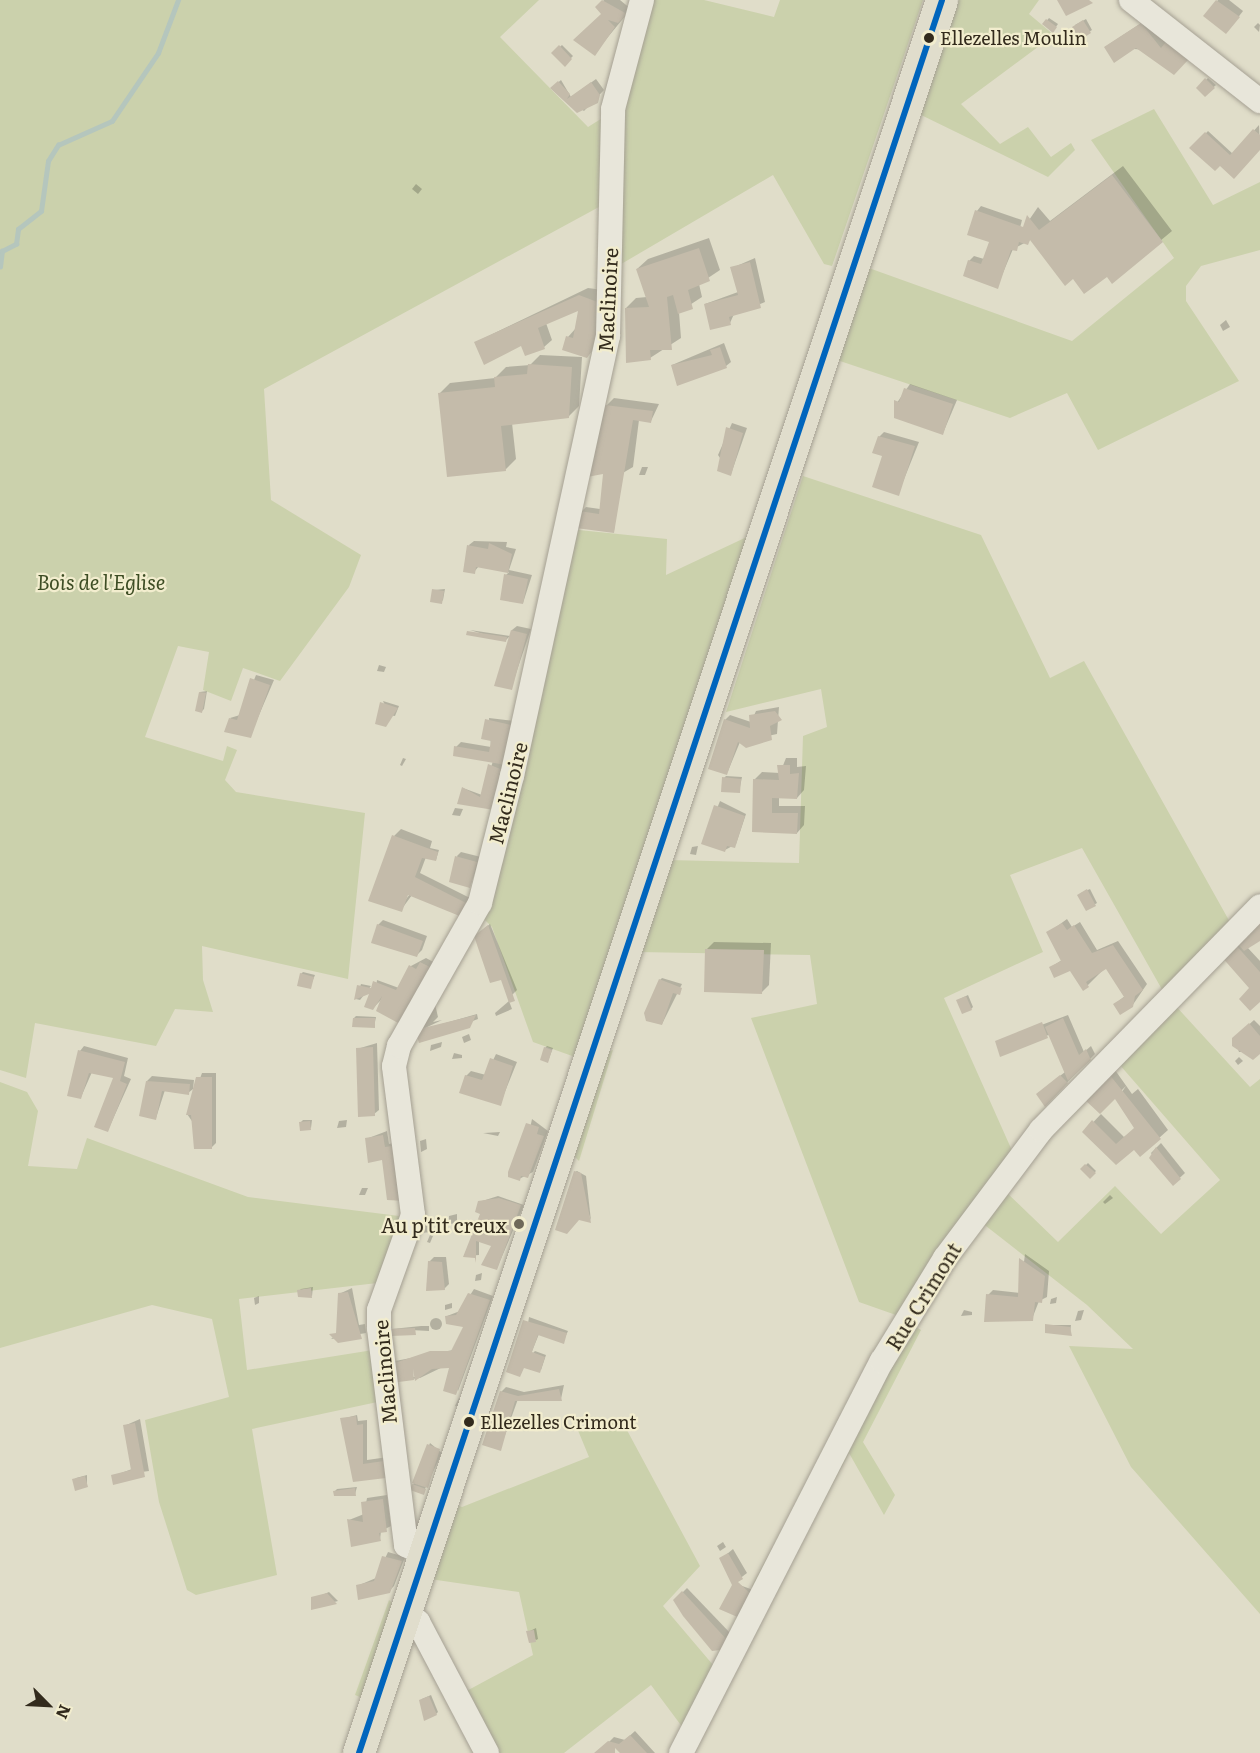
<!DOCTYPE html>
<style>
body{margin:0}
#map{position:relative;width:1260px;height:1753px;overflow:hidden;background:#e0ddc9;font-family:Literata,serif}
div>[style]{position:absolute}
.green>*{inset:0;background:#cbd1ac}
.shadow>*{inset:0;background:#0003}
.round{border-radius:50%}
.stream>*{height:4.5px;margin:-2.25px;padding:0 2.25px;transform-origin:2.25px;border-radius:2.25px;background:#b5c6bd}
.building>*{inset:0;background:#c4bbaa}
.roads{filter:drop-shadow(0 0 2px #a5a093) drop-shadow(0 0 2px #a5a093)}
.minor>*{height:24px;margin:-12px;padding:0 12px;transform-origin:12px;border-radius:12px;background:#e8e6da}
.major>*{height:32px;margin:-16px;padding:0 16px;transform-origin:16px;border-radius:16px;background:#e0ddcc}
.bus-1>*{height:6px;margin:-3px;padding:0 3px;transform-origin:3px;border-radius:3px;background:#0065bd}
.dots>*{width:16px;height:16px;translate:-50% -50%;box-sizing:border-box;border:3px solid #f2edce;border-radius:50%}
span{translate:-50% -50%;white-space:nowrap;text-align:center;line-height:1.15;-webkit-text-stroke:4.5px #f2edce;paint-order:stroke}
.bus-label{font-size:18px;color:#322a1c}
.left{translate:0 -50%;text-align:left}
.street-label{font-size:20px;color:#322a1c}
.park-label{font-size:20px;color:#3d4d24;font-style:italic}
.poi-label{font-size:20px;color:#322a1c}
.right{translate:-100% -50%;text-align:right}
.north{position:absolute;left:18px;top:1675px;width:60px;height:60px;-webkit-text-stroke:4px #f2edce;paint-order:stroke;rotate:114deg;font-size:16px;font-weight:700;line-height:24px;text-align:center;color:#322a1c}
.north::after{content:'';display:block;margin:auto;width:21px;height:27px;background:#322a1c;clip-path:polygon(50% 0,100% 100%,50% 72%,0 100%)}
</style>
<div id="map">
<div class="green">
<i style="clip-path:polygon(0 0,539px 0,500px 37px,588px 127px,612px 112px,610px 201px,264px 389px,271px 500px,361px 555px,349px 587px,280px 681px,243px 668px,231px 701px,203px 690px,209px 652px,178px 646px,145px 737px,223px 761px,227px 746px,237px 750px,225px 780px,236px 792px,365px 813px,348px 979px,202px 946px,203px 980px,213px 1012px,175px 1009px,156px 1046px,35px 1023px,26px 1078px,0 1070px)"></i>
<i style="clip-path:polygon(650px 0,704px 0,774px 17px,780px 0,923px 0,832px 266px,824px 264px,773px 175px,611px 270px,618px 115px)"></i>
<i style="clip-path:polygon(959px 0,1039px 0,1029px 14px,1054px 35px,961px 104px,1000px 144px,1028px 127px,1051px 157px,1071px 143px,1075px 150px,1048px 177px,917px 113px)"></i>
<i style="clip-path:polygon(1154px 109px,1213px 205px,1260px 182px,1260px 250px,1201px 266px,1186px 286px,1186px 301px,1239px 381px,1098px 450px,1067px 393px,1010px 418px,834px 359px,866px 267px,1072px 341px,1174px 258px,1091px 140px)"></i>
<i style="clip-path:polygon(803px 476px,981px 535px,1050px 678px,1084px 661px,1231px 924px,1164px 993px,1082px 848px,1010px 875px,1043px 952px,944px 998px,1014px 1155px,758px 1596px,752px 1586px,896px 1315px,859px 1302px,751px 1018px,817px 1004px,810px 955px,638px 952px,668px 860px,799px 863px,803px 736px,827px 727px,821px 689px,726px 712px)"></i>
<i style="clip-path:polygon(569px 529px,667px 539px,666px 575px,751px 535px,575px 1057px,533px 1042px,492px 927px,479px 914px)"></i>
<i style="clip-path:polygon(1173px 1003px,1250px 1087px,1260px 1079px,1260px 1614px,1131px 1467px,1069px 1346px,1133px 1349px,1087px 1305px,977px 1219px,1003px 1189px,1058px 1242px,1115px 1186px,1161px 1234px,1220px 1180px,1119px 1064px)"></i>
<i style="clip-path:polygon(613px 1050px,579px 1161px,572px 1154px,606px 1052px)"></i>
<i style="clip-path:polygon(0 1082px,27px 1092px,38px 1111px,28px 1166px,77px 1169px,87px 1138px,248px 1197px,407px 1217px,386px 1282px,239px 1299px,247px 1370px,373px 1350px,382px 1401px,252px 1429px,277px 1575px,196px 1595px,187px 1590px,159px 1502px,145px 1420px,229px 1397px,212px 1319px,152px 1305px,0 1348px)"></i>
<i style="clip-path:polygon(911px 1324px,921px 1330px,863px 1442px,895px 1495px,884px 1515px,849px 1453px,691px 1753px)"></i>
<i style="clip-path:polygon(621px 1419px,700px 1566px,663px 1606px,719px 1672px,686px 1732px,651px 1685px,564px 1753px,492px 1753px,461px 1694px,533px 1655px,519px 1592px,430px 1579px,456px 1505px,462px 1507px,589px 1457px,577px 1428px)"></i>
<i style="clip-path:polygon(389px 1600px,396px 1606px,365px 1699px,355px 1695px)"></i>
</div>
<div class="shadow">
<i style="clip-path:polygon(604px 0,620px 0,631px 9px,594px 54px,603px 13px,597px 7px)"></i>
<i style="clip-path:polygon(1218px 0,1229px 0,1243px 11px,1230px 28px,1205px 16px)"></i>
<i style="clip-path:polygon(1049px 18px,1058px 24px,1053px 31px,1044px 24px)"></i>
<i style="clip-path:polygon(1086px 19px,1092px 30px,1080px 38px,1075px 25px)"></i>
<i style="clip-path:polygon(1146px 20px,1167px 44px,1192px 53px,1105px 47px)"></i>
<i style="clip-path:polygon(1258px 23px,1260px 25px,1259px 32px,1254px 27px)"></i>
<i style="clip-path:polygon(562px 45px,573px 56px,565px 64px,553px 53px)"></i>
<i style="clip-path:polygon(1208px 78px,1216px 85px,1205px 95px,1198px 88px)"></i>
<i style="clip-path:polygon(596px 79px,604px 90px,584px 111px,552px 88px,561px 80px,571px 97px)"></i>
<i style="clip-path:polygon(1259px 125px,1260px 149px,1222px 166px,1192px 148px,1208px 131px,1233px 154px)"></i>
<i style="clip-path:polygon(1123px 166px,1172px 231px,1112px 281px,1107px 274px,1073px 277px,1032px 239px,1013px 249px,997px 287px,969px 261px,974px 256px,984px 259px,991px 241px,977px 211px,981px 206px,1022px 220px,1018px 236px,1038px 207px,1050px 221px)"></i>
<i style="clip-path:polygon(416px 184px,422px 189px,418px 194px,412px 189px)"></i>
<i style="clip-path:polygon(709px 238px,720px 270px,699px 284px,702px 297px,679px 312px,681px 338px,650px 358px,626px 308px,636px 298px,647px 297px,637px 269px,648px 259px)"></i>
<i style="clip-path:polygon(755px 258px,765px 302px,734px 314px,730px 323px,705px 304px,738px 292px,732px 268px)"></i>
<i style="clip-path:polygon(588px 288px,603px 290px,595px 348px,587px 356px,568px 337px,576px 328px,579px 308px,546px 323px,552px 340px,544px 347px,476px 342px)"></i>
<i style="clip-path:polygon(1226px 320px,1230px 327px,1223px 331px,1220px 325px)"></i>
<i style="clip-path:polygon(724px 343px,731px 362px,726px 366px,672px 365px)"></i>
<i style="clip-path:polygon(540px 355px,582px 357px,579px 406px,568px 417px,512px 423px,516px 459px,505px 470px,439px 394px,450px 383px,495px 378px,506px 367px,530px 365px)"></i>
<i style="clip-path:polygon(910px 384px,957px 400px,943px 433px,894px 407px)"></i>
<i style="clip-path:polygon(614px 398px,659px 404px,651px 421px,639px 420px,633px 467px,621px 474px,614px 531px,581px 512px,586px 507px,600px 509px,606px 473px,589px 475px,606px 406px)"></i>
<i style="clip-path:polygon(732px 423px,747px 428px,731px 474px,718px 455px)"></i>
<i style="clip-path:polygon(884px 432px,919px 442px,898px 494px,879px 437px)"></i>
<i style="clip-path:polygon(642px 467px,648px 467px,645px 475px,639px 475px)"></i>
<i style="clip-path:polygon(474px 541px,507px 542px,506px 547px,516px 549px,509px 570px,532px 575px,523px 603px,506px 575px,509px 572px,479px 566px,474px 572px,469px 545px)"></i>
<i style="clip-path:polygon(445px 589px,443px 600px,441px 602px,434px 590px)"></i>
<i style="clip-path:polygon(517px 626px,531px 629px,511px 688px,512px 630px)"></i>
<i style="clip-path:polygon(470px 630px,510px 636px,505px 641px)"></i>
<i style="clip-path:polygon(379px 665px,386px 667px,384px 672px,377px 671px)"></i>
<i style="clip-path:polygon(256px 675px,274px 680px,250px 736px,230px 718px,240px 715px)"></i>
<i style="clip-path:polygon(207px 691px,204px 709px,202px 711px,200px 692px)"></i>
<i style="clip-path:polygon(383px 701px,399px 706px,395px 716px,389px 715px)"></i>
<i style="clip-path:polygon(779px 707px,777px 734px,740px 742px,728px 771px,725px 720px,730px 715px,751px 722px,756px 711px)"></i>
<i style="clip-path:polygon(489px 718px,515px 721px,493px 808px,463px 788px,482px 795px,493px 761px,456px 747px,461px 742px,491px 747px)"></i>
<i style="clip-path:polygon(786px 758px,797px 758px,797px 767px,806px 766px,804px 790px,797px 798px,779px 797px,779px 806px,805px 806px,804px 825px,797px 833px,754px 830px,755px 779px,762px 772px,780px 773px)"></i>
<i style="clip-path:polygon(406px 759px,402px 766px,400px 765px,403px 758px)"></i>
<i style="clip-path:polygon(726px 776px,742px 777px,739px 792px,724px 778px)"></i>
<i style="clip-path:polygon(720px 801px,746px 814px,736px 844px,725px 850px,703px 843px)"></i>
<i style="clip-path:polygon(455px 808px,463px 809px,460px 816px,452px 815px)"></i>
<i style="clip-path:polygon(evenodd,401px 829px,432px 841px,430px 848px,439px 850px,436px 860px,426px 857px,420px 873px,472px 899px,466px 911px,412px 895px,401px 910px,394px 836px,401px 829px,407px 894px,410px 894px,403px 903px,407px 894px)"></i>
<i style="clip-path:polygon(698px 846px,696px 855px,690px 854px,692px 847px)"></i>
<i style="clip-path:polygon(461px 852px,481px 857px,470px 886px,457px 856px)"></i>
<i style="clip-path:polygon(1090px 889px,1097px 903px,1087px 909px,1081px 893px)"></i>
<i style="clip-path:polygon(1067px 919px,1072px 927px,1080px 922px,1097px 950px,1118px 941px,1147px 984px,1132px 1006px,1115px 1004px,1125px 996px,1106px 967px,1084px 989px,1071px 969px,1051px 967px,1062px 960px,1048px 933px)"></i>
<i style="clip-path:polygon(383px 920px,427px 936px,422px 950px,417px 955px,378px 925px)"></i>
<i style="clip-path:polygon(490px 924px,517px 990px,512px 995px,478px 934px)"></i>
<i style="clip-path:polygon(1260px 940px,1247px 947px,1260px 961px,1260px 1000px,1223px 956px,1237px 941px)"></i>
<i style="clip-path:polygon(714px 942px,771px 943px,769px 985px,761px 993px,707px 949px)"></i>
<i style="clip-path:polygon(426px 958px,437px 964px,405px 1017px,382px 999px,373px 1008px,377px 980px,399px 988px,411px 966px)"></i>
<i style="clip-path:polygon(303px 972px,315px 975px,310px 987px,301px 974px)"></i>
<i style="clip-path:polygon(662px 978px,682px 984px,662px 1024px,660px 980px)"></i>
<i style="clip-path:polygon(361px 984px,371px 986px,360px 1000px,356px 999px)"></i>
<i style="clip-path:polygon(968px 995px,973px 1007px,971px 1009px,960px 999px)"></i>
<i style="clip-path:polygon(509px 1001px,512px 1009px,496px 1016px,495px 1013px)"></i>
<i style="clip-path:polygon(435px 1004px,438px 1017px,433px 1022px,442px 1020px,421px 1030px,477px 1014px,478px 1019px,420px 1041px,417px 1030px)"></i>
<i style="clip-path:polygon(1068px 1015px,1084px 1052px,1091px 1046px,1095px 1054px,1045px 1105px,1037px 1094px,1065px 1072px,1050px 1035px,996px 1042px)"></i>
<i style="clip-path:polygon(376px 1017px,374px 1027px,354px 1018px,356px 1016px)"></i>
<i style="clip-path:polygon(1254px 1020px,1260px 1026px,1260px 1052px,1239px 1052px,1234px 1038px)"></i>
<i style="clip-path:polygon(469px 1034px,471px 1040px,464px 1043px,462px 1037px)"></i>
<i style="clip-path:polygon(442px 1042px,441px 1047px,430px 1051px,431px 1045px)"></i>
<i style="clip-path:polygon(377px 1043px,379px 1110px,374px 1114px,357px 1049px)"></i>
<i style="clip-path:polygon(84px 1046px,128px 1058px,124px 1076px,131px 1079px,108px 1130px,115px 1077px,92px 1072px,81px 1097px,80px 1051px)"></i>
<i style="clip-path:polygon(547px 1046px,553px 1048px,548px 1061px,545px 1048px)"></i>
<i style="clip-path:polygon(454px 1053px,462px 1055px,462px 1058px,452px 1059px)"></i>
<i style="clip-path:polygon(496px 1054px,517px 1062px,500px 1104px,466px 1076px,471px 1071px,486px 1075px)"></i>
<i style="clip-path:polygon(1239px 1057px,1243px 1061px,1238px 1065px,1235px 1061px)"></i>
<i style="clip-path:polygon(1115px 1070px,1132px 1094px,1138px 1089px,1168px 1130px,1140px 1155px,1134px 1148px,1116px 1163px,1084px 1132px,1101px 1114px,1124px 1137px,1136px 1128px,1117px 1099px,1126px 1086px,1100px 1112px,1087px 1099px)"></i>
<i style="clip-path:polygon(202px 1073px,216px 1073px,216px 1143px,211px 1148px,187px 1114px)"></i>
<i style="clip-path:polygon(152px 1076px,194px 1080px,193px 1089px,188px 1093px,165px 1090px,156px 1118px,147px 1081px)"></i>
<i style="clip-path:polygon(532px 1119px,548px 1131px,533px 1172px,519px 1179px)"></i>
<i style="clip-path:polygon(312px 1120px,311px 1128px,301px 1122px,303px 1120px)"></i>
<i style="clip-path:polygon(347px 1120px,346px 1127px,337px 1128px,339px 1121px)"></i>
<i style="clip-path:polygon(387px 1131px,389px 1144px,402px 1141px,383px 1158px,366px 1139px)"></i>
<i style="clip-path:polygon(500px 1132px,498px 1136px,483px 1133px,484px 1133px)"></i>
<i style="clip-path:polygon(426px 1139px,427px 1149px,421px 1152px,420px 1141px)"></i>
<i style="clip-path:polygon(1161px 1143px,1185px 1173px,1173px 1184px,1151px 1153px)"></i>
<i style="clip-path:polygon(1088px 1163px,1096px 1171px,1090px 1177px,1082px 1169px)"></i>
<i style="clip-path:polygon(577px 1171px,586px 1176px,591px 1221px,575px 1172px)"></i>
<i style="clip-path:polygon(362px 1188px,368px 1188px,365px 1195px,359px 1195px)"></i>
<i style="clip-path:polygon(1110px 1195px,1113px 1198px,1105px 1204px,1103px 1202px)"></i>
<i style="clip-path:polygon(498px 1196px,524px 1205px,497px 1268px,492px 1245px,479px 1240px,479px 1255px,465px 1256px,482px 1212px,479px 1202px)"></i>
<i style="clip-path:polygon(457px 1214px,457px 1223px,449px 1224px,449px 1216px)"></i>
<i style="clip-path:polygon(422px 1225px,432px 1226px,432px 1232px,420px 1233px)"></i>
<i style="clip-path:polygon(430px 1235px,433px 1236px,430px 1243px,427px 1242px)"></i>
<i style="clip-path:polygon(1025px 1254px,1049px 1271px,1047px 1297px,1039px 1301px,1032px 1319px,988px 1295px,993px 1290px,1020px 1293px)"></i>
<i style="clip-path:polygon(434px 1257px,446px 1257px,449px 1284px,444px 1289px,429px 1262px)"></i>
<i style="clip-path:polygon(482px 1273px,481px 1280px,475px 1281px,476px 1275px)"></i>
<i style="clip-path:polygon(313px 1287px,312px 1296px,300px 1290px,301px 1289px)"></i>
<i style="clip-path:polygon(352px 1288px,359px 1325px,365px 1324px,366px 1333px,331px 1339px,339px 1332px,339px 1294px)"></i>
<i style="clip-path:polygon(evenodd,474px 1289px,493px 1296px,458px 1391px,453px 1362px,420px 1378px,393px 1381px,390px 1366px,395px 1361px,453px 1350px,465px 1326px,447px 1316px,460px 1311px,474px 1289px,415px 1367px,416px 1377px,413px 1377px,411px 1368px,415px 1367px)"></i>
<i style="clip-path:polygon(259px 1296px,259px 1303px,255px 1305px,254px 1298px)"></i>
<i style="clip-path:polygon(1057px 1297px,1056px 1303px,1050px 1304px,1051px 1299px)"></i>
<i style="clip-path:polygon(452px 1303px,452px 1308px,445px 1310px,445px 1305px)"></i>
<i style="clip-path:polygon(964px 1310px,972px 1312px,972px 1315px,961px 1316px)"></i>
<i style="clip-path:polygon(1084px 1310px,1081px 1320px,1075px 1321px,1078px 1311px)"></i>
<i style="clip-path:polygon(529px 1317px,568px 1331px,563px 1342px,539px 1334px,530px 1356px,535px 1351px,546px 1355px,541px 1370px,525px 1364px,520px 1375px)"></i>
<i class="round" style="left:430px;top:1318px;width:12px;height:12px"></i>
<i style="clip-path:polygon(1047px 1325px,1071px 1325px,1070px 1333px)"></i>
<i style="clip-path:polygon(421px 1326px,429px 1326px,429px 1331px,392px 1329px)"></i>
<i style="clip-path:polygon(564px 1385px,561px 1399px,518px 1399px,500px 1449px,501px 1392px,506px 1387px,524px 1392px)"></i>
<i style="clip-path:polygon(459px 1398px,462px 1399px,459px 1407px,455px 1406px)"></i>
<i style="clip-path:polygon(357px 1415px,358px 1421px,367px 1420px,367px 1460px,388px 1457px,390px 1471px,355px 1480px,342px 1419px)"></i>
<i style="clip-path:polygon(140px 1419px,149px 1471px,113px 1476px,132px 1469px,124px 1426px)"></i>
<i style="clip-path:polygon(430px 1443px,442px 1453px,423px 1493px,413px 1485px)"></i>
<i style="clip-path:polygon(87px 1475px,87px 1486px,74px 1480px,76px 1478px)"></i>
<i style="clip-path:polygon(357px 1487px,355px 1494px,335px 1491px,337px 1489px)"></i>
<i style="clip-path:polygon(387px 1495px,391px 1526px,381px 1531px,380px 1540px,349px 1520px,364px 1514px,367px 1498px)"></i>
<i style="clip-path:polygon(723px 1542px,726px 1547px,720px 1551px,717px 1546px)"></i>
<i style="clip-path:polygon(733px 1549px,747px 1573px,734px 1583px,756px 1591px,746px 1613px,721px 1559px)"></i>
<i style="clip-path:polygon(388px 1552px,405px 1557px,394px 1586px,389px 1591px,357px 1586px,376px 1578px)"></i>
<i style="clip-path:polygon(687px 1588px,733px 1636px,712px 1649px,675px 1600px)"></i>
<i style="clip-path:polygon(329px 1592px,338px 1601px,315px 1607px,315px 1598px)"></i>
<i style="clip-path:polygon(536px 1628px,538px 1639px,536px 1640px,528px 1632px)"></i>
<i style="clip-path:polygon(431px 1695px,438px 1712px,436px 1714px,422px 1699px)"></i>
<i style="clip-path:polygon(635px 1731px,655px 1753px,622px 1753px,615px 1746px,598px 1753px,614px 1737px,625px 1740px)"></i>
</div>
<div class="stream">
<i style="left:0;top:267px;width:16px;rotate:-83deg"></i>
<i style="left:2px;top:251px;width:16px;rotate:-27deg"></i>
<i style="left:16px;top:244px;width:15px;rotate:-82deg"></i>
<i style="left:18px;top:229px;width:29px;rotate:-38deg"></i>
<i style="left:41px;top:211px;width:50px;rotate:-82deg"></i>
<i style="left:48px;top:161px;width:19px;rotate:-58deg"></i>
<i style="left:58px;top:145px;width:59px;rotate:-24deg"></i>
<i style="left:112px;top:121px;width:82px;rotate:-55.9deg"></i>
<i style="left:158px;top:53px;width:57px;rotate:-69.3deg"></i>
</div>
<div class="building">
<i style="clip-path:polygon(602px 0,627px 14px,618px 23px,608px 20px,615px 27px,595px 56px,573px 40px,601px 14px,595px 7px)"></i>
<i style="clip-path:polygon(1057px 0,1089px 0,1093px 3px,1066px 16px)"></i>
<i style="clip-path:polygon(1216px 0,1240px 17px,1226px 34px,1203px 16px)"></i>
<i style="clip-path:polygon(1046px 19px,1057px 27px,1053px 33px,1042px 24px)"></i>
<i style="clip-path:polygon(1083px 20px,1091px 33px,1080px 40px,1072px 27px)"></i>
<i style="clip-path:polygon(1141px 23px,1161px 48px,1166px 42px,1189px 59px,1174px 75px,1136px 48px,1114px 63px,1104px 47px)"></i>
<i style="clip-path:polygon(559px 45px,572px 59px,565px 67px,551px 53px)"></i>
<i style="clip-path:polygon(1205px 78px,1215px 88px,1205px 97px,1196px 88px)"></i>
<i style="clip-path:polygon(558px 81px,570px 94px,567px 99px,591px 82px,600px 95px,598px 103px,577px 113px,550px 88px)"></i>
<i style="clip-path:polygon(1253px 129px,1260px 135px,1260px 150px,1234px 179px,1220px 166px,1215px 171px,1189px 148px,1205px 132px,1230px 155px)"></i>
<i style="clip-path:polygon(1112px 175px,1163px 242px,1112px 284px,1107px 277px,1084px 294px,1073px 279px,1065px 286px,1030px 240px,1028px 245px,1019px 242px,1017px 251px,1011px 250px,998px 289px,963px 276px,968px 260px,981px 264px,989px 242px,967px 235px,975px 210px,1023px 227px,1027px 215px,1039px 230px)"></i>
<i style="clip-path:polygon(699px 248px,710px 281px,688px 290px,693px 309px,678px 314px,673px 295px,667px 297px,672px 350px,650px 350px,651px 360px,626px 363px,625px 308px,649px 307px,636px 269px)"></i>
<i style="clip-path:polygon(750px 262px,761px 308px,729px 317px,731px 325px,710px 330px,704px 304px,738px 295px,730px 267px)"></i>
<i style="clip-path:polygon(579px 295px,600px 303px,596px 345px,587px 358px,562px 350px,566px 336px,573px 338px,578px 311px,538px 328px,545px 349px,525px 356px,521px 346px,484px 365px,474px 342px)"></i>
<i style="clip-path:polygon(720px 347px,727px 368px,677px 386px,671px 365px,712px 355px,710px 350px)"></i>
<i style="clip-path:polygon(528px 364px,572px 367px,569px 418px,501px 426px,506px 471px,447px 477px,438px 393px,495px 387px,494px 377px,527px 374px)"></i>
<i style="clip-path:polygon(904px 388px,953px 404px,943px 435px,894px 418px,894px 400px,899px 402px)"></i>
<i style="clip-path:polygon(605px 405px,653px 411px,651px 423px,633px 420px,614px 533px,576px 528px,579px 511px,599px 514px,603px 474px,587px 477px)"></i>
<i style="clip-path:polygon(726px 427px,743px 433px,731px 476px,717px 471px)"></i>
<i style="clip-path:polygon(878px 436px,915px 446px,899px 496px,872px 487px,882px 456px,872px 453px)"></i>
<i style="clip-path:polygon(489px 543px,512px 554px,508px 573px,476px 567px,475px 574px,463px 572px,467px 545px,488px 549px)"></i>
<i style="clip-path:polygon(504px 574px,528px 579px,523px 604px,500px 600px)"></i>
<i style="clip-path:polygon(432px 589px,444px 591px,442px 604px,430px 602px)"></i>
<i style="clip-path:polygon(511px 630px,527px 634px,512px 690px,494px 686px)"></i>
<i style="clip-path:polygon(467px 631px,507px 637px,506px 642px,466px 635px)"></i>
<i style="clip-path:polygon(250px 678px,270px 685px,251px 738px,224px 732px,229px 718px,237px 720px)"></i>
<i style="clip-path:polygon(199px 692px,206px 693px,202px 713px,195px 711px)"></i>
<i style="clip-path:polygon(380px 702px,398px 708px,386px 727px,375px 724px)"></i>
<i style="clip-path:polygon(775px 711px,782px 720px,770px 726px,772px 740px,746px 748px,738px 742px,727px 775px,708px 769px,724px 719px,750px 728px,749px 715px)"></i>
<i style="clip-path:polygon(485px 719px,515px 726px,506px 765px,453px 756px,454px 746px,489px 752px,491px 741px,481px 739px)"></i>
<i style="clip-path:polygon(488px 764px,503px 770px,494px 810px,457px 804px,462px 787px,480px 797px)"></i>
<i style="clip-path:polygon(777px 765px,790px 765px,790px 774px,799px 773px,797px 799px,772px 798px,772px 813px,798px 813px,797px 834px,752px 832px,753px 779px,779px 780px)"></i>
<i style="clip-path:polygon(722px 777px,741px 779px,740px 793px,721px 792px)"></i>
<i style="clip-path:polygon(714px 805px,745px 816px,735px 848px,727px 846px,725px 852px,701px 844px)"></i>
<i style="clip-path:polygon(392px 835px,438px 852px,436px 861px,422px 858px,415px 877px,468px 904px,462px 917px,408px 895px,402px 912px,368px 901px)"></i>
<i style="clip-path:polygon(455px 856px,477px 862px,470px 888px,449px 882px)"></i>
<i style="clip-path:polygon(1087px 889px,1096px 906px,1086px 911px,1077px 895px)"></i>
<i style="clip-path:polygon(1260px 922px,1260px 941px,1244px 951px,1235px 941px)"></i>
<i style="clip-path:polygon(1062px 923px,1067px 930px,1074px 925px,1092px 953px,1113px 945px,1143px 990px,1135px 996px,1133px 1007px,1120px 1015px,1113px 1004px,1124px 997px,1106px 969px,1086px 982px,1089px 987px,1083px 991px,1070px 971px,1054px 978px,1049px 967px,1061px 961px,1046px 932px)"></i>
<i style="clip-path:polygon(377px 924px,423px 941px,417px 957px,371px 943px)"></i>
<i style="clip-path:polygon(488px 925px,515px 1001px,509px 1003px,501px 980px,490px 983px,474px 936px)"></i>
<i style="clip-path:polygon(1234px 943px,1260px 972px,1260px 1002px,1250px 1011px,1239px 999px,1249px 988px,1220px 955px)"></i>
<i style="clip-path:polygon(705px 949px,764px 950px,762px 994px,704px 992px)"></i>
<i style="clip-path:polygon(420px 962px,434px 969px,400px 1024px,376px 1011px,382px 996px,373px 1010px,364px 1007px,369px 994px,354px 1000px,357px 985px,371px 988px,373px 981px,396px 990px,409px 965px,416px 969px)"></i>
<i style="clip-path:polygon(300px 973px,314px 977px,311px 989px,297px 986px)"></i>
<i style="clip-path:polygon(659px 979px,682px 988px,680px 995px,673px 993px,662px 1025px,646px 1021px,644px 1013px)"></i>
<i style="clip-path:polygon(966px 996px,972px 1010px,962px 1014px,956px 1000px)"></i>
<i style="clip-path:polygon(476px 1015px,470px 1028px,419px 1043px,415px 1030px)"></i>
<i style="clip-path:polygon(353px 1018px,375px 1018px,375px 1028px,352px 1027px)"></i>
<i style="clip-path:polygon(1063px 1018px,1079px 1055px,1086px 1049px,1091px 1060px,1068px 1081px,1045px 1027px)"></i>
<i style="clip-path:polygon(1042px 1022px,1048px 1038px,1000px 1057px,995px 1041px)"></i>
<i style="clip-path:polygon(1249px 1023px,1260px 1036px,1260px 1054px,1253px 1060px,1232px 1046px,1232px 1038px)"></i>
<i style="clip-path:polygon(373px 1047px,375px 1116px,358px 1117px,356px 1048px)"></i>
<i style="clip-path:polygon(544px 1047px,552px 1050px,548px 1063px,540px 1060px)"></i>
<i style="clip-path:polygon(78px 1050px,125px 1062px,120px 1081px,127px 1084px,108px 1132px,94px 1127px,113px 1078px,89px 1073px,81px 1099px,67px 1096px)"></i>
<i style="clip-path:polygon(490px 1058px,513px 1066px,501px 1106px,459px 1093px,465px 1075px,482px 1080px)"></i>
<i style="clip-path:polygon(1109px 1074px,1161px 1139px,1140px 1157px,1134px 1150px,1116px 1165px,1082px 1132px,1092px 1120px,1116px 1144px,1134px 1128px,1115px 1099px,1100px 1114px,1084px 1099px)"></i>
<i style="clip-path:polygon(1060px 1075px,1068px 1083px,1045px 1107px,1036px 1094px)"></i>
<i style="clip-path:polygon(196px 1077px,212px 1077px,212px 1149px,194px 1149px,191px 1115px,186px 1115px)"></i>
<i style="clip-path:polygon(146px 1081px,190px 1084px,189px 1095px,162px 1091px,156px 1120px,139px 1116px)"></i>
<i style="clip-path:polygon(310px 1121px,311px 1130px,300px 1131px,299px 1122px)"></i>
<i style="clip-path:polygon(526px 1123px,539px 1127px,537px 1134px,544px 1136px,528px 1178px,521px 1176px,520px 1181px,508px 1177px,508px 1172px)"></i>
<i style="clip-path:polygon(383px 1135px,385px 1147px,398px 1145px,406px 1201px,387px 1200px,382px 1160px,368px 1163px,365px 1138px)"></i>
<i style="clip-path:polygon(1156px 1147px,1181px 1179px,1173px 1186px,1149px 1158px)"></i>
<i style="clip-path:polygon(1085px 1164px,1096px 1173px,1090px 1179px,1080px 1169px)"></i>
<i style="clip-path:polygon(574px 1171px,581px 1173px,591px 1223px,579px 1220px,567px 1234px,555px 1230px)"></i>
<i style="clip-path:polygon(499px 1198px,521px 1205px,497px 1270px,481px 1265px,491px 1246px,476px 1241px,476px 1263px,475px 1258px,463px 1257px,480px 1214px,475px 1212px,478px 1201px)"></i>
<i style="clip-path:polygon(1019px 1258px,1045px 1276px,1042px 1303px,1035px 1302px,1033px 1321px,984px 1322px,986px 1294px,1018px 1297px)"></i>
<i style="clip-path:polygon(428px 1261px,442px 1262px,445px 1290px,426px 1291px)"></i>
<i style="clip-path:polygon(311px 1288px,312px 1298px,298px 1297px,297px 1290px)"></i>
<i style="clip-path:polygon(348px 1292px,362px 1339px,338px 1343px,329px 1334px,336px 1333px,338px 1293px)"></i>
<i style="clip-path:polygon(468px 1293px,490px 1300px,456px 1395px,443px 1391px,449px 1368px,432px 1369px,415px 1381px,413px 1369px,414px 1380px,391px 1383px,389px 1365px,430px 1351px,451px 1351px,463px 1327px,446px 1324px,445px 1316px,456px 1315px)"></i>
<i style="clip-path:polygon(523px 1320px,567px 1333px,564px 1344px,538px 1335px,532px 1352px,545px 1357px,540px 1373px,524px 1368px,520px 1377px,506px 1372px)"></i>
<i style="clip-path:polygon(1045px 1324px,1070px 1327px,1072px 1336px,1045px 1333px)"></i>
<i style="clip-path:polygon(415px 1328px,416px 1335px,391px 1336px,390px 1329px)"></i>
<i style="clip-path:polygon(559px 1389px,562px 1401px,515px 1401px,501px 1451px,482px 1445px,500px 1391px,518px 1396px)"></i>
<i style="clip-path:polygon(356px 1416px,357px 1425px,363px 1424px,363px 1464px,384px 1461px,386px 1478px,353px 1482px,340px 1418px)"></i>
<i style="clip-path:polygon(135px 1423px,145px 1477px,113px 1485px,111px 1475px,131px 1470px,123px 1425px)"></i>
<i style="clip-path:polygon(427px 1444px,440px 1449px,428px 1488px,412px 1483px)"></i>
<i style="clip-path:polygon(85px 1476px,88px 1487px,75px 1491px,72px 1479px)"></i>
<i style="clip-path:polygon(412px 1484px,426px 1489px,424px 1495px,410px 1490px)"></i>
<i style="clip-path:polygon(355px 1488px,356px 1496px,334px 1496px,333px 1491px)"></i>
<i style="clip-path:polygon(383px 1499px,387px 1532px,379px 1533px,381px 1541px,351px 1547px,347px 1519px,363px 1522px,361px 1502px)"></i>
<i style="clip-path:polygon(728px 1553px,743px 1579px,738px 1582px,753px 1596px,742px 1619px,719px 1609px,732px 1585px,719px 1558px)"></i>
<i style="clip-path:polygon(382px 1556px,402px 1561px,390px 1593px,358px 1600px,356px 1585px,374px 1581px)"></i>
<i style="clip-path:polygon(682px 1591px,729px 1642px,720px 1650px,712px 1651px,683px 1616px,673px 1600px)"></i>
<i style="clip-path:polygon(327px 1593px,337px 1604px,311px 1610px,311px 1597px)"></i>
<i style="clip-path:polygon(534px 1630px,536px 1642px,529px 1643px,526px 1631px)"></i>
<i style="clip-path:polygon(429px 1696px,437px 1715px,424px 1721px,419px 1700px)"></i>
<i style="clip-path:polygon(630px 1735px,647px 1753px,620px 1753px,615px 1748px,615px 1753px,594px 1753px,608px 1741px,619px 1744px)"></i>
</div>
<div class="roads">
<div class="minor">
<i style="left:1131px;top:0;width:164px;rotate:38.1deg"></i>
<i style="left:425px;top:1554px;width:21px;rotate:-155deg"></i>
<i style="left:406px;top:1545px;width:219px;rotate:-97.1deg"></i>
<i style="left:379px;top:1328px;width:18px;rotate:-90deg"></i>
<i style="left:379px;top:1310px;width:101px;rotate:-70.3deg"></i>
<i style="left:413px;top:1215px;width:150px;rotate:-97.3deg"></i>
<i style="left:394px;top:1066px;width:21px;rotate:-76deg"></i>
<i style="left:399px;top:1046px;width:164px;rotate:-60.5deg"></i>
<i style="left:480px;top:903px;width:131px;rotate:-75.9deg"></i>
<i style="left:512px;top:776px;width:450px;rotate:-77.7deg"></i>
<i style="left:608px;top:336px;width:227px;rotate:-88.7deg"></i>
<i style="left:613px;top:109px;width:113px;rotate:-75.1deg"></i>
<i style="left:406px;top:1612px;width:16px;rotate:40deg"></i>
<i style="left:418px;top:1622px;width:148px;rotate:62.2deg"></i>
<i style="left:681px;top:1753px;width:441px;rotate:-62.9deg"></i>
<i style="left:882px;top:1361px;width:121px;rotate:-58.5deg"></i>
<i style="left:945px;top:1258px;width:160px;rotate:-53.1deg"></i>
<i style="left:1041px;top:1130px;width:313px;rotate:-45.6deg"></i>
</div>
<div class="major">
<i style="left:359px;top:1753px;width:1847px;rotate:-71.6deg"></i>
</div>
</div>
<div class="bus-1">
<i style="left:359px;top:1753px;width:1847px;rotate:-71.6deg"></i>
</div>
<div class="dots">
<i style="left:929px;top:38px;background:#322a1c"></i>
<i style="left:519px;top:1224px;background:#6f6959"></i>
<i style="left:469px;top:1422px;background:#322a1c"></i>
</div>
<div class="bus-label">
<span class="left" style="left:940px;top:38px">Ellezelles Moulin</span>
<span class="left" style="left:480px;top:1422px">Ellezelles Crimont</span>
</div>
<div class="street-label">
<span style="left:607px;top:300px;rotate:-87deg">Maclinoire</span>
<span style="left:507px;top:793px;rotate:-76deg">Maclinoire</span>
<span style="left:923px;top:1296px;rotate:-58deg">Rue Crimont</span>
<span style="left:384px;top:1372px;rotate:-95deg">Maclinoire</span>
</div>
<div class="park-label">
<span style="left:101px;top:581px">Bois de l'Eglise</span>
</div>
<div class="poi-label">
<span class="right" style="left:507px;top:1224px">Au p'tit creux</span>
</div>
<div class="north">N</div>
</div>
